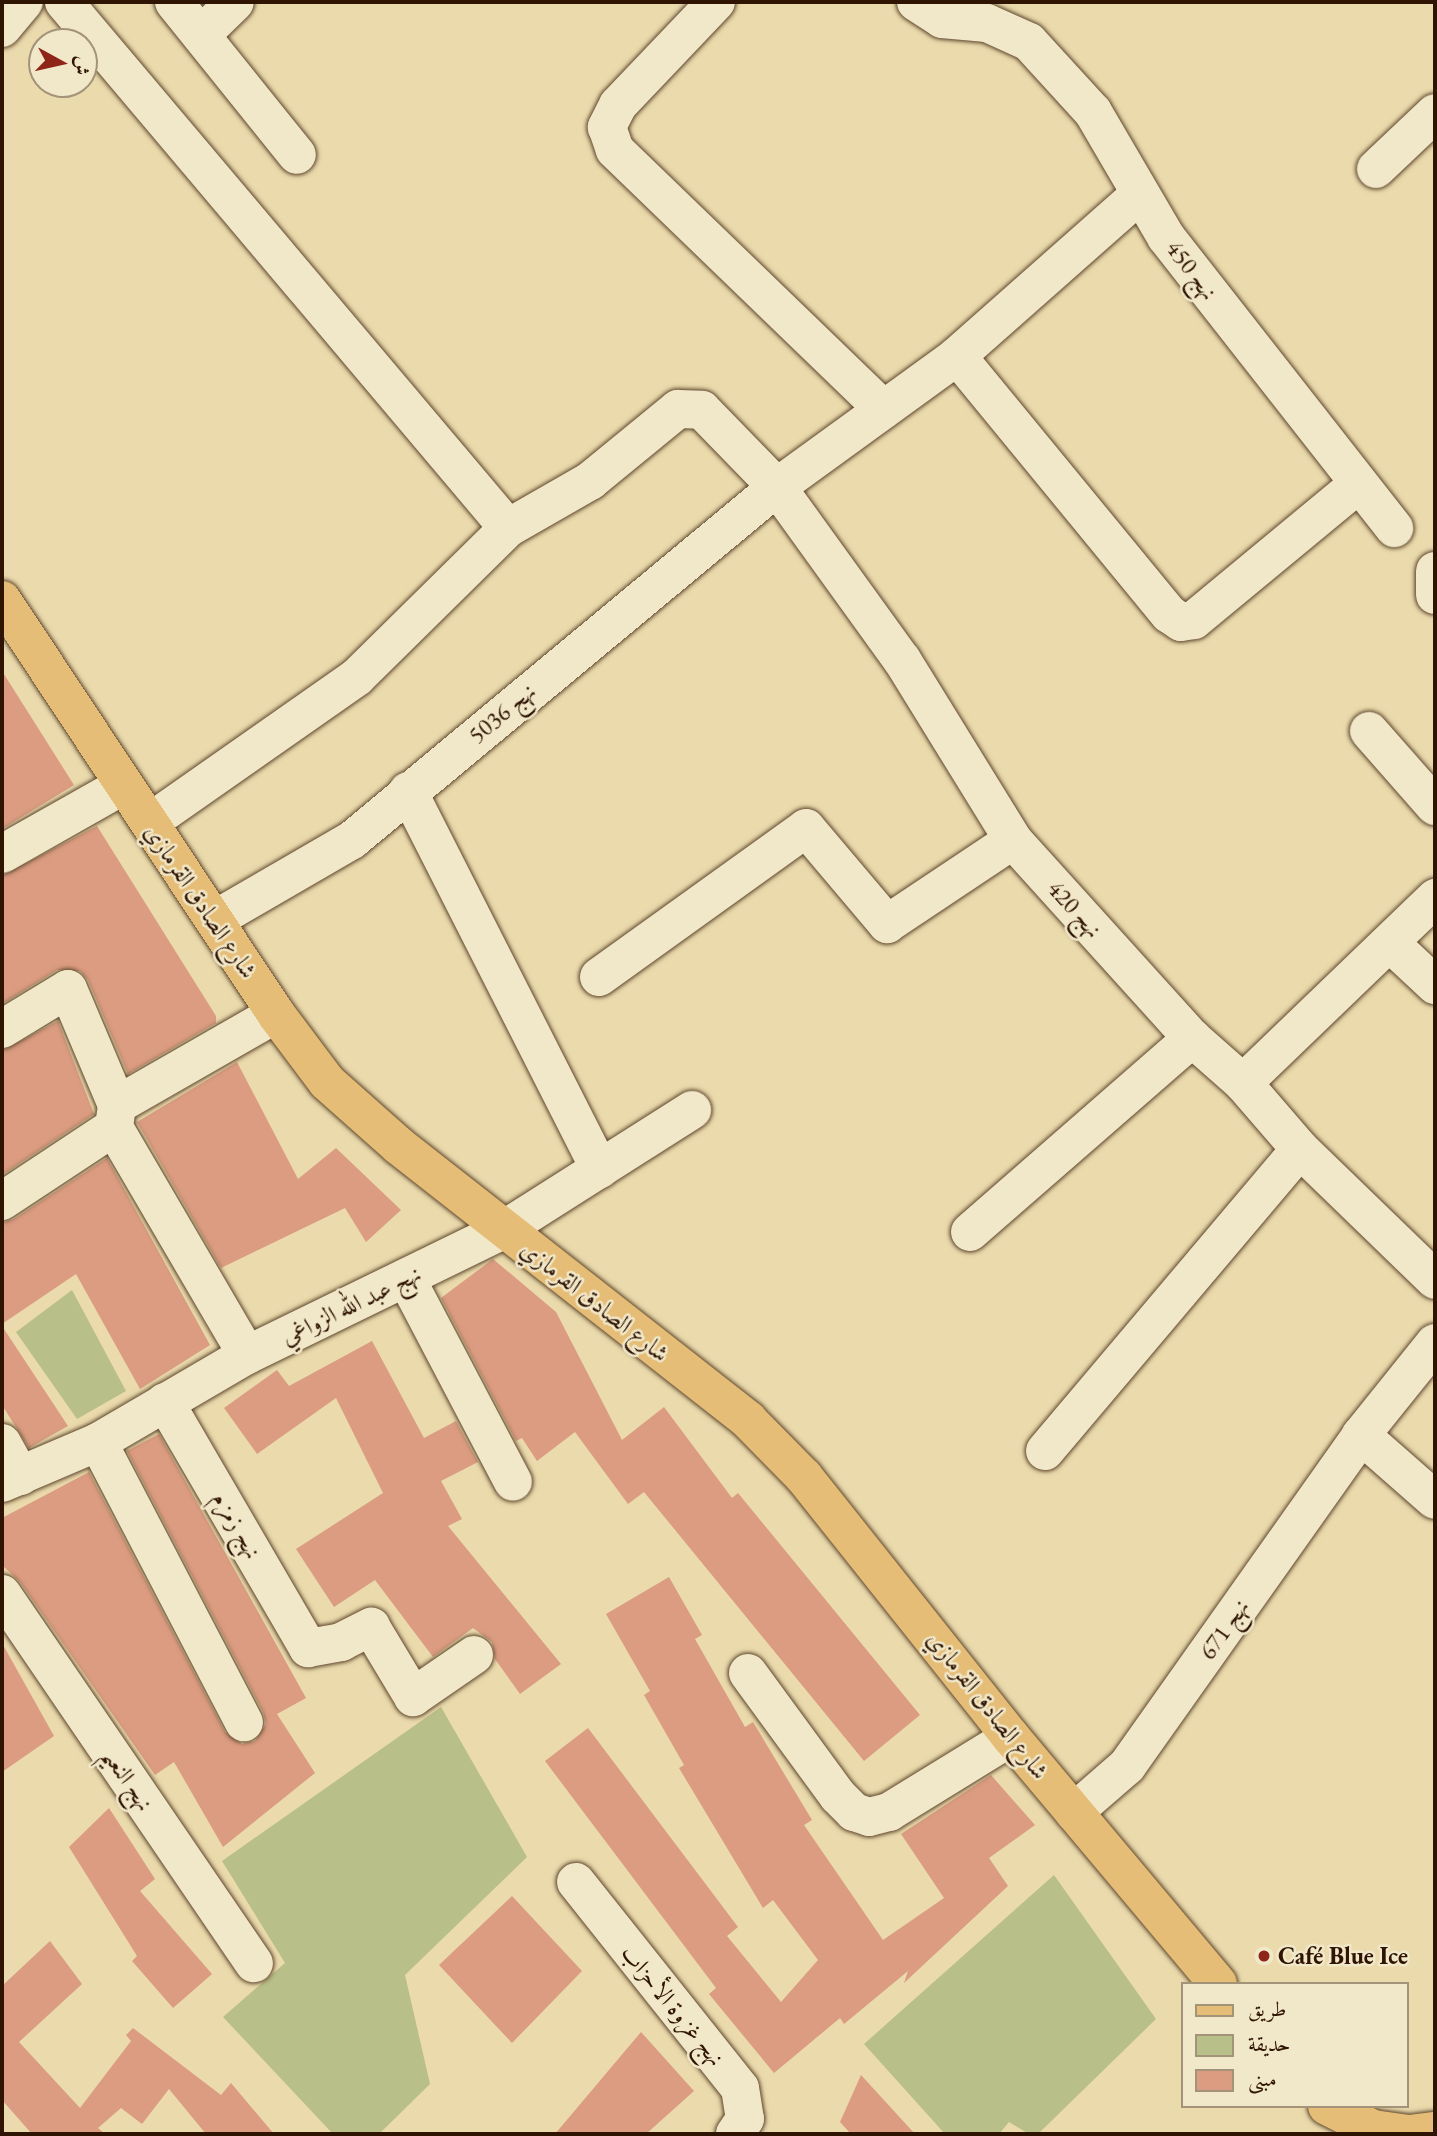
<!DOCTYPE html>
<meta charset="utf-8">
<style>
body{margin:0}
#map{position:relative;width:1437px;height:2136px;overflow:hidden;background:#eadaac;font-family:"EB Garamond",Amiri,serif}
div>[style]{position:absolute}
.green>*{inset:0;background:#b9bf88}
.building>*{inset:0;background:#db9c81}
.roads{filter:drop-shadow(0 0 2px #5e462c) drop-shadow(0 0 2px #5e462c)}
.minor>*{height:38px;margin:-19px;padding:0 19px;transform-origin:19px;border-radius:19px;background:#f1e7c9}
.major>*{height:38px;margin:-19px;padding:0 19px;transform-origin:19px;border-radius:19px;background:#e5bd76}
.dots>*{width:19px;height:19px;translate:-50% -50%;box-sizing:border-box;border:4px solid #f1e7c9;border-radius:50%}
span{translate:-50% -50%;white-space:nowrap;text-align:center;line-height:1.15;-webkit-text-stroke:5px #f1e7c9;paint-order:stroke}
.street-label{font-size:24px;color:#2f1402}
.poi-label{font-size:24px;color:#2f1402;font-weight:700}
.left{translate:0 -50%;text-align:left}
.frame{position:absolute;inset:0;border:4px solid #2f1402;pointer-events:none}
.legend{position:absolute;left:1181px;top:1982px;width:228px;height:126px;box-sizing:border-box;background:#f1e7c9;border:2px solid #a39379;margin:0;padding:9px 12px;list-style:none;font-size:21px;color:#2f1402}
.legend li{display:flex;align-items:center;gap:14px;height:35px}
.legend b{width:35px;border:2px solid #a39379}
.north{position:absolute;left:28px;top:28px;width:70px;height:70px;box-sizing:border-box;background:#f1e7c9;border:2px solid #a39379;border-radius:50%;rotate:98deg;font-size:19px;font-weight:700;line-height:28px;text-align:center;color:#2f1402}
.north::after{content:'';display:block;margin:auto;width:24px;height:32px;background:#8f2418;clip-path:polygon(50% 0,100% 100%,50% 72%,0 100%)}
</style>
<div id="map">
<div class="green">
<i style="clip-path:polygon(72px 1290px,126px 1391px,77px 1419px,16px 1332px)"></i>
<i style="clip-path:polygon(441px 1707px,527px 1857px,405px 1975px,430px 2084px,379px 2134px,333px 2134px,223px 2017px,285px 1963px,222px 1861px)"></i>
<i style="clip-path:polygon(1054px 1875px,1156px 2019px,1038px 2134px,1029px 2134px,1009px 2122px,999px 2134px,945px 2134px,864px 2044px)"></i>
</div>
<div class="building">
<i style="clip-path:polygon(2px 671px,74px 785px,2px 829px)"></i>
<i style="clip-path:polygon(97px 826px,216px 1016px,216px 1023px,128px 1074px,88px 980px,80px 971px,57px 970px,2px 1004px,2px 876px)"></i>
<i style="clip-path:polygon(58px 1021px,94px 1114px,2px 1175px,2px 1051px)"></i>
<i style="clip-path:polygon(237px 1062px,298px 1179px,336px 1148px,401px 1210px,366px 1242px,345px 1208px,221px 1268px,137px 1122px)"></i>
<i style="clip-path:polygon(107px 1158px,210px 1345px,140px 1389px,76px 1274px,2px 1324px,2px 1223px,14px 1219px)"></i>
<i style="clip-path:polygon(493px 1259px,556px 1312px,622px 1440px,664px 1407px,732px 1498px,738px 1493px,920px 1715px,864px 1761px,644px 1492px,628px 1504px,575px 1432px,537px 1461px,522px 1438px,516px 1441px,441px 1298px)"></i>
<i style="clip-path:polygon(2px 1326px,68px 1426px,29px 1448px,2px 1405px)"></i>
<i style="clip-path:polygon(372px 1341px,424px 1438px,456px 1421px,478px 1462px,441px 1481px,462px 1519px,448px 1526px,561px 1664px,520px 1694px,495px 1659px,492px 1642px,473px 1628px,433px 1657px,375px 1580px,334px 1607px,296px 1549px,383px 1493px,336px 1398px,257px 1454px,224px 1408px,277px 1370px,289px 1386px)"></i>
<i style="clip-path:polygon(159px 1434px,306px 1698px,277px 1714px,315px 1773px,223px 1847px,174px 1762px,155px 1775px,20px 1582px,2px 1565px,2px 1518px,89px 1472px,225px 1732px,242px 1744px,255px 1741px,266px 1724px,263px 1712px,127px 1451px)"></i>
<i style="clip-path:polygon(669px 1577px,702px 1635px,695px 1639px,745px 1727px,753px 1722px,812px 1820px,804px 1825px,883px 1940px,944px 1898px,901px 1834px,991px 1775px,1035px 1825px,989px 1858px,1008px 1886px,904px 1983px,908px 1971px,844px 2024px,840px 2018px,774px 2073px,709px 1994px,716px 1988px,545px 1761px,588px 1728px,738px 1927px,727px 1936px,781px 2002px,818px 1960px,773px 1900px,763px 1908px,679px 1768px,684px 1765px,644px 1695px,650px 1691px,606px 1614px)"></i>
<i style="clip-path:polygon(2px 1643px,54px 1736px,2px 1772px)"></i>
<i style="clip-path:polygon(109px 1808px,155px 1879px,140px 1891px,212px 1974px,173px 2008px,132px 1961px,137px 1956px,69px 1847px)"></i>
<i style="clip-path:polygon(512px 1896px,582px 1971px,512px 2043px,439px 1965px)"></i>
<i style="clip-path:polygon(50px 1941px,82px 1984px,19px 2042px,80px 2108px,131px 2041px,126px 2035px,133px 2028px,221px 2095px,231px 2083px,274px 2134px,206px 2134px,169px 2089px,142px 2124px,121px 2108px,98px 2128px,105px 2134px,32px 2134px,2px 2100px,2px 1986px)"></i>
<i style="clip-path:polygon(641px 2032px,694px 2091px,646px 2134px,555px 2134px)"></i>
<i style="clip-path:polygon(861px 2075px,915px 2134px,851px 2134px,840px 2122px)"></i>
</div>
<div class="roads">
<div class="minor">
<i style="left:64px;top:2px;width:688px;rotate:49.83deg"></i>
<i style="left:174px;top:2px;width:196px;rotate:51.2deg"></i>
<i style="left:716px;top:2px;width:142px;rotate:133.6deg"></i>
<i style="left:618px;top:105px;width:25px;rotate:117deg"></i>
<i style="left:607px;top:127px;width:24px;rotate:71deg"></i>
<i style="left:615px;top:150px;width:373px;rotate:44deg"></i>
<i style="left:916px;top:2px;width:31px;rotate:33deg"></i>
<i style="left:942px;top:19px;width:45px;rotate:5.1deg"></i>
<i style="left:987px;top:23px;width:46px;rotate:24.3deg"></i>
<i style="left:1029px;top:42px;width:95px;rotate:47.6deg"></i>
<i style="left:1093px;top:112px;width:145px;rotate:59.7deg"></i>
<i style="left:1166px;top:237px;width:370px;rotate:51.9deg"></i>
<i style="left:2px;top:28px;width:34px;rotate:-50deg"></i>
<i style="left:201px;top:35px;width:47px;rotate:-44.1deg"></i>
<i style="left:1376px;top:169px;width:81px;rotate:-43.5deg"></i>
<i style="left:957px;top:356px;width:334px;rotate:50.6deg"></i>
<i style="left:1169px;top:614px;width:14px;rotate:34deg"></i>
<i style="left:1181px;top:622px;width:13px;rotate:-9deg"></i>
<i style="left:1194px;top:620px;width:212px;rotate:-39.6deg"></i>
<i style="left:1435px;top:571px;width:24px;rotate:90deg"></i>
<i style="left:1369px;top:731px;width:100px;rotate:48.7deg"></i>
<i style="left:408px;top:791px;width:424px;rotate:63.1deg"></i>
<i style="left:150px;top:822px;width:253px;rotate:-35deg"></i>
<i style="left:357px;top:677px;width:212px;rotate:-44.6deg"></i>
<i style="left:508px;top:528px;width:95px;rotate:-29.8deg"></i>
<i style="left:590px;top:481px;width:114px;rotate:-39.3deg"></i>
<i style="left:678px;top:409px;width:24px;rotate:2deg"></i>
<i style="left:702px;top:410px;width:107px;rotate:45.8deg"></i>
<i style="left:777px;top:487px;width:213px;rotate:54.2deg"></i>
<i style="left:902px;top:660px;width:211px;rotate:58.3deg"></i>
<i style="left:1013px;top:840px;width:267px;rotate:47.9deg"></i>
<i style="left:1192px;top:1038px;width:68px;rotate:41.4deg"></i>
<i style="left:1243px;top:1083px;width:87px;rotate:49.2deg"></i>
<i style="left:1300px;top:1149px;width:188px;rotate:44.1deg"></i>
<i style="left:2px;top:854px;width:140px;rotate:-29.5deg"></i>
<i style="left:214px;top:920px;width:160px;rotate:-30.1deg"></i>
<i style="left:352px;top:840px;width:552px;rotate:-39.71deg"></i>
<i style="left:777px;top:487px;width:223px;rotate:-36deg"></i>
<i style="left:957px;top:356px;width:244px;rotate:-41.5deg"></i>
<i style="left:1390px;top:943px;width:62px;rotate:43deg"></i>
<i style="left:599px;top:977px;width:255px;rotate:-35.7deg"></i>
<i style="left:806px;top:828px;width:126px;rotate:49.8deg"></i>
<i style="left:887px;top:924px;width:151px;rotate:-33.7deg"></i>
<i style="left:2px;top:1029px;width:77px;rotate:-31.2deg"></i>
<i style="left:68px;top:989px;width:126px;rotate:67.1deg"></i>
<i style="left:1243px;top:1083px;width:267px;rotate:-43.9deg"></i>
<i style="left:2px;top:1201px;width:134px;rotate:-33.5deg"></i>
<i style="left:970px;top:1232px;width:295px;rotate:-41.1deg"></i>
<i style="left:406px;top:1278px;width:230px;rotate:62.3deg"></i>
<i style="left:247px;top:1355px;width:264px;rotate:-120.3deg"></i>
<i style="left:114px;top:1127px;width:22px;rotate:-82deg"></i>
<i style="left:117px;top:1105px;width:183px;rotate:-29.8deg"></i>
<i style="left:165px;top:1402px;width:285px;rotate:59.8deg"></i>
<i style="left:308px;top:1648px;width:34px;rotate:-10deg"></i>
<i style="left:341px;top:1642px;width:34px;rotate:-27deg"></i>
<i style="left:371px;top:1627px;width:82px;rotate:59deg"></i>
<i style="left:413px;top:1697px;width:74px;rotate:-34.5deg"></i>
<i style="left:1361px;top:1435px;width:98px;rotate:41.3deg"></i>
<i style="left:98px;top:1442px;width:316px;rotate:62.5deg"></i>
<i style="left:2px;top:1443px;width:38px;rotate:61deg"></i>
<i style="left:1045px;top:1451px;width:395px;rotate:-49.8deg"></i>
<i style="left:2px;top:1483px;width:104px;rotate:-23.1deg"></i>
<i style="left:98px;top:1442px;width:173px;rotate:-30.3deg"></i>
<i style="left:247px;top:1355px;width:285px;rotate:-26deg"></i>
<i style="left:503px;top:1230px;width:224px;rotate:-32.4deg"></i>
<i style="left:2px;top:1594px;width:447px;rotate:55.7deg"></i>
<i style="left:748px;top:1673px;width:152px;rotate:53.8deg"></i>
<i style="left:838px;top:1796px;width:23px;rotate:45deg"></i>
<i style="left:854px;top:1812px;width:16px;rotate:18deg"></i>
<i style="left:869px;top:1817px;width:21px;rotate:-14deg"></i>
<i style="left:889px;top:1812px;width:143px;rotate:-31.6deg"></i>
<i style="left:1074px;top:1812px;width:70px;rotate:-41deg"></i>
<i style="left:1127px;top:1766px;width:405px;rotate:-54.7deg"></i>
<i style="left:1361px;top:1435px;width:118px;rotate:-51.2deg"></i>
<i style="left:576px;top:1882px;width:263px;rotate:51.5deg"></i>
<i style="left:740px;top:2088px;width:31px;rotate:81deg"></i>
<i style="left:745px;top:2119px;width:18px;rotate:124deg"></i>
</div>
<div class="major">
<i style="left:2px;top:600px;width:496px;rotate:56.5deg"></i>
<i style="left:276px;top:1014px;width:85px;rotate:53.1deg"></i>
<i style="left:327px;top:1082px;width:96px;rotate:41.6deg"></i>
<i style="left:399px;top:1146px;width:444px;rotate:38.1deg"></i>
<i style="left:748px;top:1420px;width:80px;rotate:45.5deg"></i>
<i style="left:804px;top:1477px;width:332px;rotate:51.5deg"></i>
<i style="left:1011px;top:1737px;width:322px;rotate:50deg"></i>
<i style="left:1327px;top:2106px;width:51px;rotate:26.6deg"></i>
<i style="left:1373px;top:2129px;width:36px;rotate:8deg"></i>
<i style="left:1409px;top:2134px;width:26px;rotate:-7deg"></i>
</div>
</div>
<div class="dots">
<i style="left:1264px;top:1956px;background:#8f2418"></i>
</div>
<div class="street-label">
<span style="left:1192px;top:270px;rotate:53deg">نهج 450</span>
<span style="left:502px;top:713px;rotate:-40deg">نهج 5036</span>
<span style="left:201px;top:901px;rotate:56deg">شارع الصادق القرمازي</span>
<span style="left:1075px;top:909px;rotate:48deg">نهج 420</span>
<span style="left:595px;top:1301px;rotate:38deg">شارع الصادق القرمازي</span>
<span style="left:351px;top:1305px;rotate:-26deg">نهج عبد الله الزواغي</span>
<span style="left:237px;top:1525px;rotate:60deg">نهج زمزم</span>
<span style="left:1224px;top:1629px;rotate:-55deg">نهج 671</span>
<span style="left:988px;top:1705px;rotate:52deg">شارع الصادق القرمازي</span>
<span style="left:128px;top:1779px;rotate:56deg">نهج النعيم</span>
<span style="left:673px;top:2005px;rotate:51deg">نهج غزوة الأحزاب</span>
</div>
<div class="poi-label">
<span class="left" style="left:1278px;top:1956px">Café Blue Ice</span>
</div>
<div class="frame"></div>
<ul class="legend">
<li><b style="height:9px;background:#e5bd76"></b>طريق</li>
<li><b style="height:19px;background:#b9bf88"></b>حديقة</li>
<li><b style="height:19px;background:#db9c81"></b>مبنى</li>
</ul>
<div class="north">ش</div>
</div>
